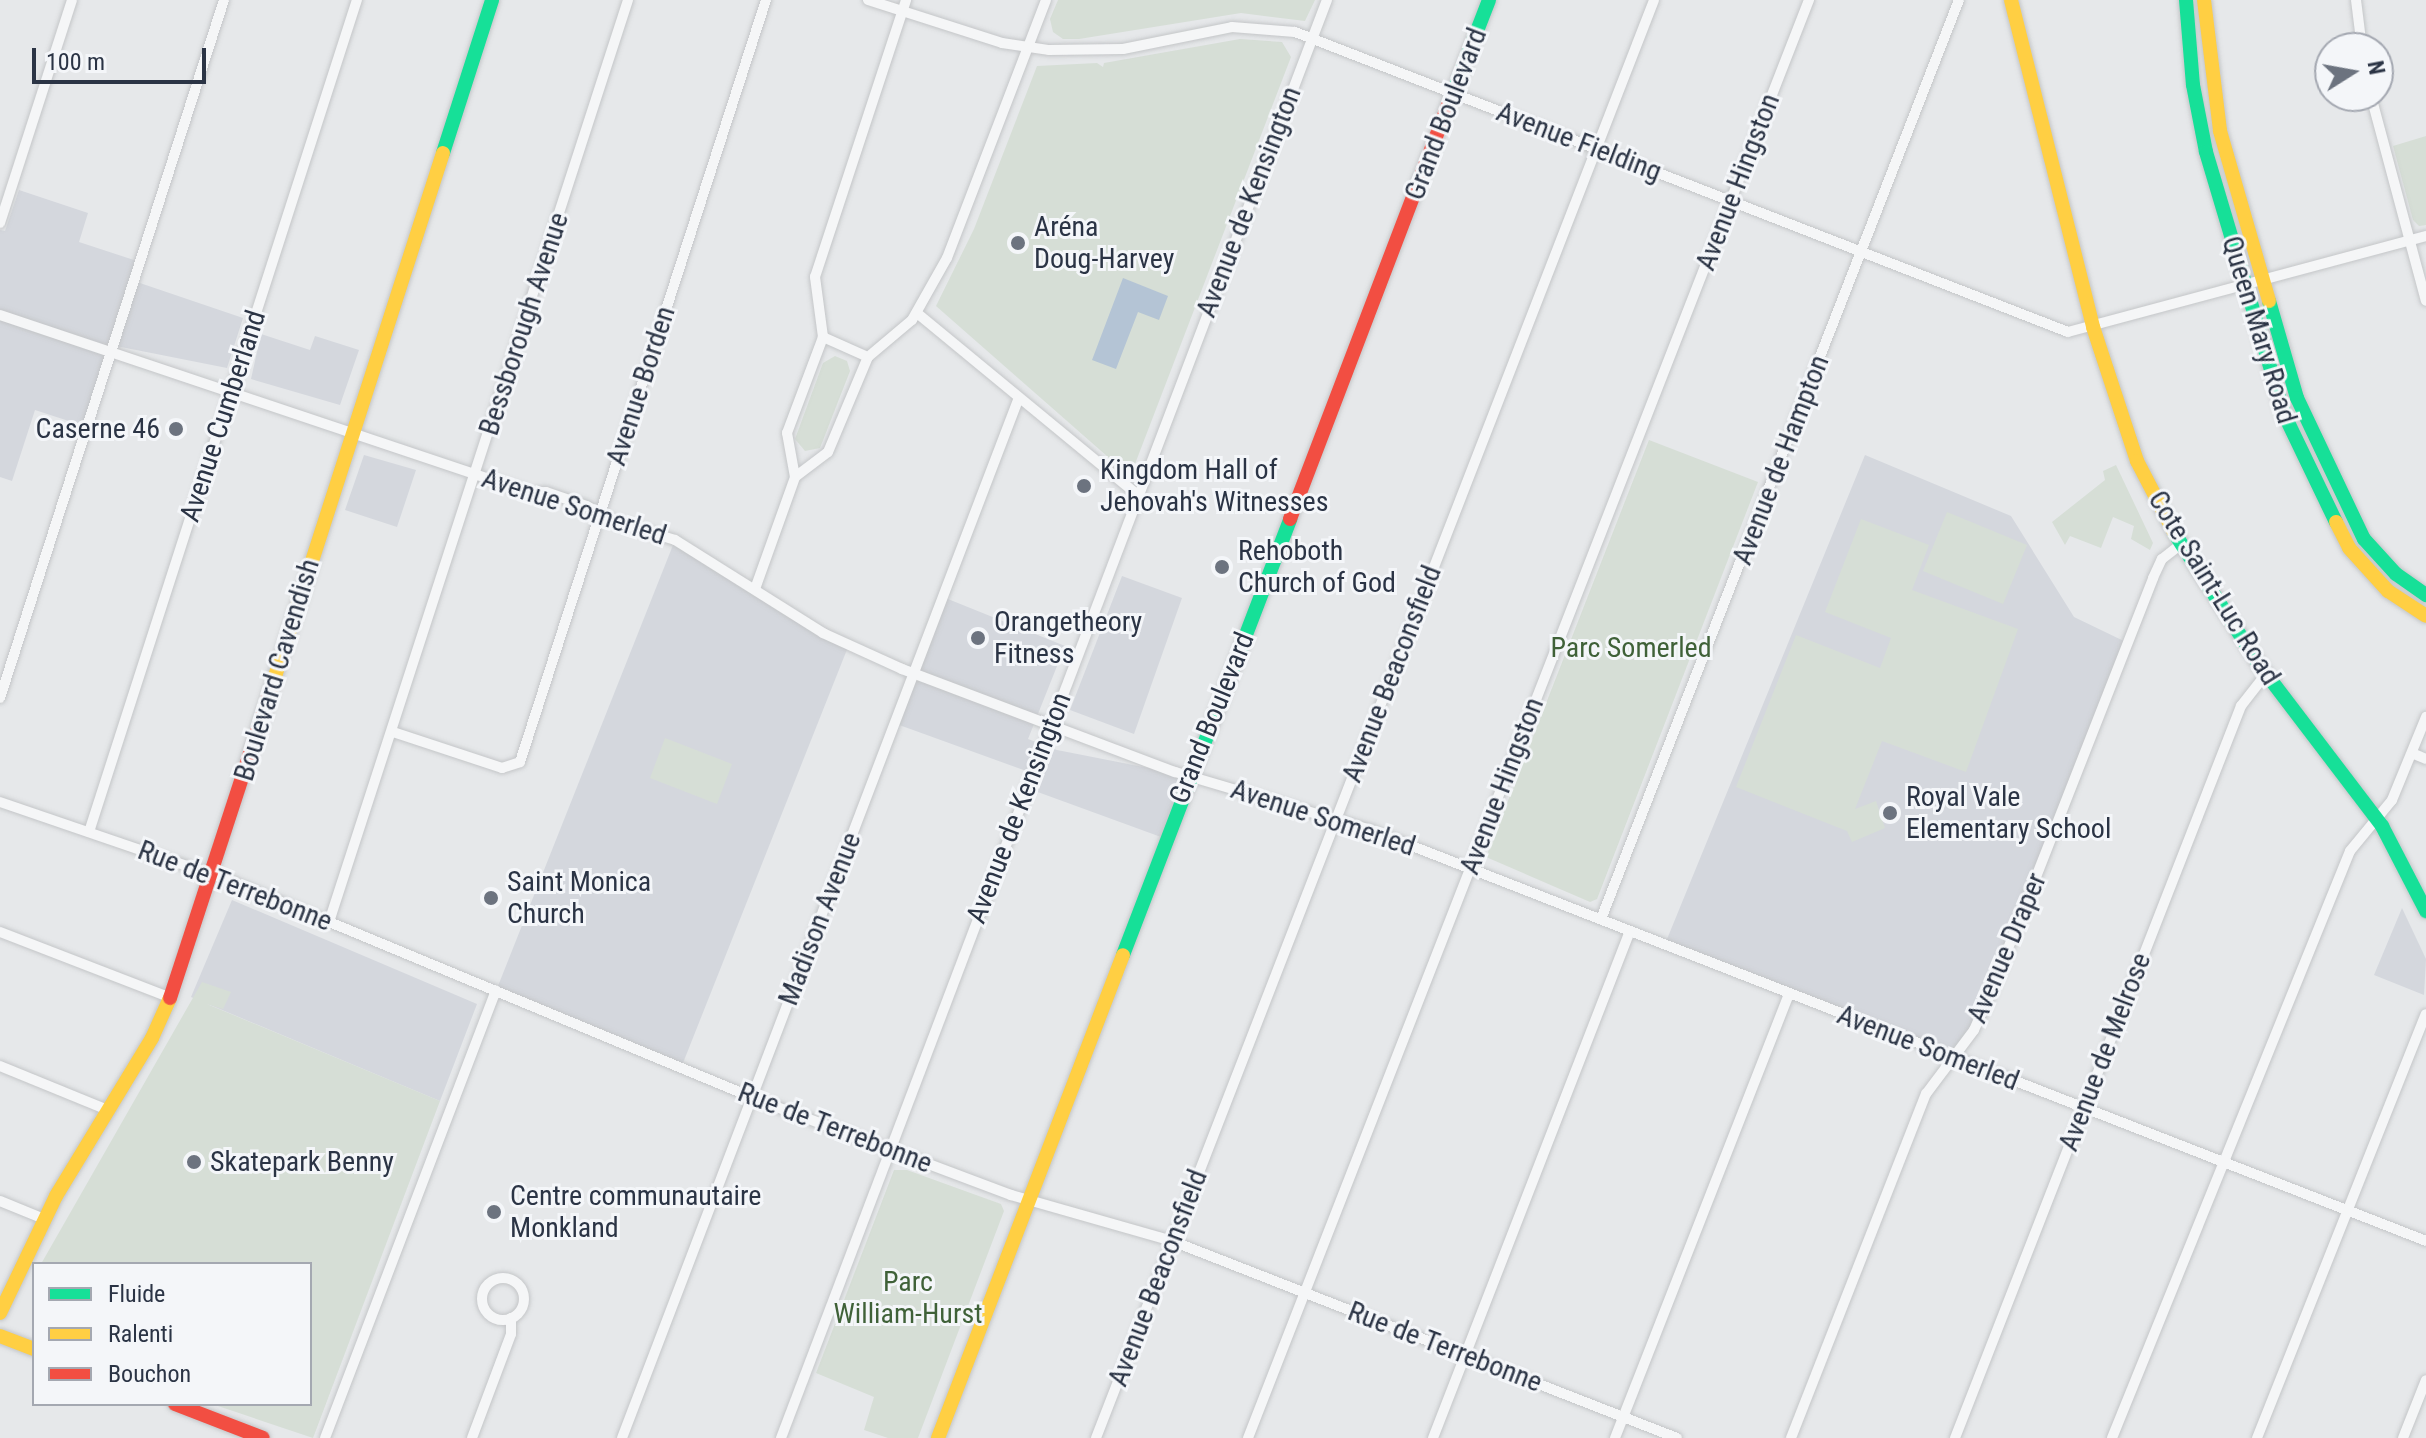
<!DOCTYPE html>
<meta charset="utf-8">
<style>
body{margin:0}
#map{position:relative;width:2426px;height:1438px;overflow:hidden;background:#e6e8ea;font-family:"Roboto Condensed",sans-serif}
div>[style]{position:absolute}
.built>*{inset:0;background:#d4d7dd}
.green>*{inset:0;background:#d6ded6}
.water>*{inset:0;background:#b4c4d5}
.roads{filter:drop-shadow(0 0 2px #c4c6c8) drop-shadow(0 0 2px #c4c6c8)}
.street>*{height:10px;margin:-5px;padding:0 5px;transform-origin:5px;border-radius:5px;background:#f5f6f7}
.street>.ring{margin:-5px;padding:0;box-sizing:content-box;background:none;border:10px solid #f5f6f7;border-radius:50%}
.fast>*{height:14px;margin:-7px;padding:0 7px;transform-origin:7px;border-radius:7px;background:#16e098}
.slow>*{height:14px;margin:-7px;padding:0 7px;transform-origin:7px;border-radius:7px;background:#ffcf43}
.jam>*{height:14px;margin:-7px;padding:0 7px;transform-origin:7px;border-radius:7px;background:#f24e42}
.dots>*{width:22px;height:22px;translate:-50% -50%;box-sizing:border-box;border:4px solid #f4f6f9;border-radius:50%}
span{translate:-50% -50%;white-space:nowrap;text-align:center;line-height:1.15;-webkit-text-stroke:6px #f4f6f9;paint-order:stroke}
.street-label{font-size:28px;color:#2b3445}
.poi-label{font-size:28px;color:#2b3445}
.left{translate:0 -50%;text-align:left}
.right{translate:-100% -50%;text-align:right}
.park-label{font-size:28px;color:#3f6138}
.legend{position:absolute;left:32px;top:1262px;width:280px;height:144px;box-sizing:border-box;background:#f4f6f9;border:2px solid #a4a8b1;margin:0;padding:10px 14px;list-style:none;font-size:24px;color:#2b3445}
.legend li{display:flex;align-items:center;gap:16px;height:40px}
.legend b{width:40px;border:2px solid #a4a8b1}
.north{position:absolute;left:2314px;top:32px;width:80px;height:80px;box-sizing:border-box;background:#f4f6f9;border:2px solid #a4a8b1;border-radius:50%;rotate:79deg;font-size:22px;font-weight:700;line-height:32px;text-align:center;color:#2b3445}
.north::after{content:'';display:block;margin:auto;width:28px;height:36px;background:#6c737f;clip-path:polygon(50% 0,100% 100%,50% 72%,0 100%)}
.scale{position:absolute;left:32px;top:48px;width:174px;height:36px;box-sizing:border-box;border:4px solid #2b3445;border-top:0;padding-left:10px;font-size:24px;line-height:28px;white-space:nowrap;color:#2b3445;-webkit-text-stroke:6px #f4f6f9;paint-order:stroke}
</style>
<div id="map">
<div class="built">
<i style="clip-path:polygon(19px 190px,88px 213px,79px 242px,140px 262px,134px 281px,243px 318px,227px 368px,111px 345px,84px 426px,35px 410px,12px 481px,0 477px,0 230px,5px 231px)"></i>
<i style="clip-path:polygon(261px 334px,310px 350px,315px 336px,359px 350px,340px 405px,251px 379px)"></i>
<i style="clip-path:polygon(364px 455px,416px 470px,397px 527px,345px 510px)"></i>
<i style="clip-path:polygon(1865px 455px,2011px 516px,2074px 617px,2130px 644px,1972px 1026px,1952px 1057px,1665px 944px)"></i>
<i style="clip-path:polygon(675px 540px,848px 647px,681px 1068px,496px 991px)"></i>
<i style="clip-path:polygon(1122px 576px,1182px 598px,1134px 734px,1070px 710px)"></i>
<i style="clip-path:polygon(938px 595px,1065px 646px,1028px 739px,1057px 750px,1184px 775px,1161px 837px,1024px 787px,1029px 772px,891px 722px)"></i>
<i style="clip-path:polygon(232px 900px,477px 1004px,440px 1101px,191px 997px)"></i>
<i style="clip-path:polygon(2402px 908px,2426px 959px,2424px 995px,2374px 975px)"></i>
</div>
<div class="green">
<i style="clip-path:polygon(1058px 0,1315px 0,1305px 21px,1241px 13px,1079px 39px,1063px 39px,1053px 32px,1050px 19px)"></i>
<i style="clip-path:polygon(1240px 39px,1282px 42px,1291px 57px,1135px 464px,1124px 471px,936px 306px,974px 229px,1037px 66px,1097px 63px,1103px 67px,1104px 63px)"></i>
<i style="clip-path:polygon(2426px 136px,2426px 225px,2419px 226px,2413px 220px,2393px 146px)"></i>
<i style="clip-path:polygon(835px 356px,847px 361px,850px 371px,820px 448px,805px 451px,795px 439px,823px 363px)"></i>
<i style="clip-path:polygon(1649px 440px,1758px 482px,1597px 899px,1590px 902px,1486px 857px)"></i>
<i style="clip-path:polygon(2116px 465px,2153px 543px,2150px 550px,2131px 539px,2134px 526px,2113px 517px,2101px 548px,2070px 536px,2065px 545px,2052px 522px,2105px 480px,2103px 471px)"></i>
<i style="clip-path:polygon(1947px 512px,2027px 545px,2003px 604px,1923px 571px)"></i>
<i style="clip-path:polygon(1861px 519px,1929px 545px,1912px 590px,2018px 629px,1966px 772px,1882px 741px,1855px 809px,1876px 801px,1885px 828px,1852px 842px,1847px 831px,1736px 787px,1796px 635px,1880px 668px,1891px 638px,1825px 612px)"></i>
<i style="clip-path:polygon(665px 738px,732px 764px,717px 804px,650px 778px)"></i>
<i style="clip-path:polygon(202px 982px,231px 992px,223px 1009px,207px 1004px,440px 1101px,313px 1438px,212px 1404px,310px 1404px,310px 1264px,41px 1264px)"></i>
<i style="clip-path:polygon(894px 1170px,907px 1170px,1001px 1204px,1004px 1211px,918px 1438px,888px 1438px,864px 1430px,874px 1397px,816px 1373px)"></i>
</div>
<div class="water">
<i style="clip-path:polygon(1123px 278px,1168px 296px,1159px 320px,1138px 312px,1116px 369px,1092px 360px)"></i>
</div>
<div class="roads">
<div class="street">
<i style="left:868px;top:0;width:141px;rotate:17.8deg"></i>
<i style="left:1002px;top:43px;width:48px;rotate:8.5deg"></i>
<i style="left:1049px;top:50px;width:74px;rotate:-0.8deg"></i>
<i style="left:1123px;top:49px;width:111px;rotate:-11.4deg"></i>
<i style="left:1232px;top:27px;width:63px;rotate:4.5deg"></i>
<i style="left:1295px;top:32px;width:829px;rotate:21.21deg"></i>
<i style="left:2068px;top:332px;width:371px;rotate:-15deg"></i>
<i style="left:2356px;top:0;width:48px;rotate:82.9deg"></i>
<i style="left:2371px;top:96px;width:212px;rotate:75deg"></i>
<i style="left:0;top:223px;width:234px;rotate:-72.1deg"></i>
<i style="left:917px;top:313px;width:286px;rotate:39.5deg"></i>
<i style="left:0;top:315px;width:560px;rotate:18.53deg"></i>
<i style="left:531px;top:493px;width:15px;rotate:-4deg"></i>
<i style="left:546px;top:492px;width:43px;rotate:18.9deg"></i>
<i style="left:587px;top:506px;width:31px;rotate:29deg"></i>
<i style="left:614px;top:521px;width:64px;rotate:17.3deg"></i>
<i style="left:675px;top:540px;width:175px;rotate:32.1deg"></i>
<i style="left:823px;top:633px;width:87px;rotate:24.5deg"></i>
<i style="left:902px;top:669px;width:292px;rotate:20.7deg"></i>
<i style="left:1175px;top:772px;width:204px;rotate:16.5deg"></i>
<i style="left:1371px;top:830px;width:1132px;rotate:21.28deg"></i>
<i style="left:823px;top:337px;width:49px;rotate:24deg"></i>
<i style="left:795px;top:477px;width:45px;rotate:-100.3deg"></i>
<i style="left:787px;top:433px;width:103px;rotate:-69.4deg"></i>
<i style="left:823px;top:337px;width:61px;rotate:-97.6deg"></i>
<i style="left:815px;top:277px;width:292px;rotate:-71.8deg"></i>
<i style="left:755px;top:589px;width:119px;rotate:-70.3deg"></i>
<i style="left:795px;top:477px;width:41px;rotate:-37.1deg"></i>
<i style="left:828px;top:452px;width:103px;rotate:-67.2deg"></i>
<i style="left:868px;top:357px;width:57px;rotate:-40.1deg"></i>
<i style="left:912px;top:320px;width:71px;rotate:-60.6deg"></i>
<i style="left:947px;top:258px;width:276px;rotate:-69deg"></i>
<i style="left:0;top:698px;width:733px;rotate:-72.21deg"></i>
<i style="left:393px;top:732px;width:115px;rotate:18.3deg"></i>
<i style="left:502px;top:768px;width:19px;rotate:-18deg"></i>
<i style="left:520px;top:762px;width:801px;rotate:-72.11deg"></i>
<i style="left:2412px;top:753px;width:15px;rotate:23deg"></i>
<i style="left:0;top:802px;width:246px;rotate:18.9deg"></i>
<i style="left:233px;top:882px;width:572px;rotate:22.53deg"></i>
<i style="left:761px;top:1101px;width:267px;rotate:20.6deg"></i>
<i style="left:1011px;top:1195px;width:167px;rotate:15.9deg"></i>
<i style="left:1172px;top:1241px;width:542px;rotate:21.31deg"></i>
<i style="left:89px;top:832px;width:874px;rotate:-72.15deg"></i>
<i style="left:1601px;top:919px;width:986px;rotate:-68.72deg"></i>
<i style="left:329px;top:922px;width:969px;rotate:-72.03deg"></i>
<i style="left:0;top:932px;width:183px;rotate:21.1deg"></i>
<i style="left:0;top:1066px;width:117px;rotate:22.2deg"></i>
<i style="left:0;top:1201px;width:48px;rotate:22.2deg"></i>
<i class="ring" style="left:482px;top:1278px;width:32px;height:32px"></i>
<i style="left:325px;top:1438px;width:479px;rotate:-69.1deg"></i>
<i style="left:472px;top:1438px;width:111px;rotate:-69.4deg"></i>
<i style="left:511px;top:1334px;width:16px;rotate:-90deg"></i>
<i style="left:622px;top:1438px;width:1111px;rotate:-69.12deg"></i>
<i style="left:781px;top:1438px;width:1538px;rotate:-69.21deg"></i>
<i style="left:1096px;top:1438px;width:1542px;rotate:-68.79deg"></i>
<i style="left:1248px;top:1438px;width:1544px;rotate:-68.69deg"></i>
<i style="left:1433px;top:1438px;width:544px;rotate:-68.77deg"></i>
<i style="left:1615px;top:1438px;width:477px;rotate:-68.6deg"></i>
<i style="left:1791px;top:1438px;width:370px;rotate:-68.6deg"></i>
<i style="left:1926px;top:1094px;width:80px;rotate:-53.1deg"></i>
<i style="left:1974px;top:1030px;width:36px;rotate:-66deg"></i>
<i style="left:1989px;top:997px;width:450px;rotate:-68.6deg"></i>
<i style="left:2153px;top:578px;width:21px;rotate:-65deg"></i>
<i style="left:2162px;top:559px;width:23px;rotate:-38deg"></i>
<i style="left:1955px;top:1438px;width:786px;rotate:-68.66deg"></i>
<i style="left:2241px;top:706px;width:41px;rotate:-52deg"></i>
<i style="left:2112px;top:1438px;width:633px;rotate:-67.93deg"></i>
<i style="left:2350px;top:851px;width:66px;rotate:-50.5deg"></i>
<i style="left:2392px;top:800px;width:90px;rotate:-67.7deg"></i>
<i style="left:2257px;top:1438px;width:456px;rotate:-68.3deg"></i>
<i style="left:2403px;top:1438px;width:62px;rotate:-68.4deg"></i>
</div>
<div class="fast">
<i style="left:2186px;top:0;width:85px;rotate:85.3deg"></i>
<i style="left:2193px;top:85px;width:68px;rotate:79deg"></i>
<i style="left:2206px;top:152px;width:273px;rotate:73.4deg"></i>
<i style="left:2284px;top:414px;width:120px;rotate:64.3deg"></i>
<i style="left:1451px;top:98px;width:105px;rotate:-68.8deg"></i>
<i style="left:443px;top:153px;width:161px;rotate:-72.2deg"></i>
<i style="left:2269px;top:301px;width:101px;rotate:73.9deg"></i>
<i style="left:2297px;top:398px;width:156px;rotate:64.6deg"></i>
<i style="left:2364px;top:539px;width:47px;rotate:47.6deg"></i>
<i style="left:2396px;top:574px;width:37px;rotate:35deg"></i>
<i style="left:2175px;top:534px;width:153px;rotate:57.2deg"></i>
<i style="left:2258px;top:663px;width:205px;rotate:52.7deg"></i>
<i style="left:2382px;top:826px;width:96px;rotate:62.6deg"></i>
<i style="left:1123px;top:955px;width:467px;rotate:-69deg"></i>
</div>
<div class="slow">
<i style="left:2011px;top:0;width:337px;rotate:75.9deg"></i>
<i style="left:2093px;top:327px;width:141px;rotate:71.8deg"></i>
<i style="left:2137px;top:461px;width:82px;rotate:62.5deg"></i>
<i style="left:2204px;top:0;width:132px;rotate:83deg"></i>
<i style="left:2220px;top:131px;width:177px;rotate:73.9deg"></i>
<i style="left:2336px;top:522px;width:29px;rotate:63deg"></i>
<i style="left:2349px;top:548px;width:58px;rotate:47.8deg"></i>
<i style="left:2388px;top:591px;width:45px;rotate:33.3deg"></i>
<i style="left:270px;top:692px;width:566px;rotate:-72.21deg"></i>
<i style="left:0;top:1313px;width:130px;rotate:-64.4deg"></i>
<i style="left:56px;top:1196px;width:185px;rotate:-58.7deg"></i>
<i style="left:152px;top:1038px;width:44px;rotate:-65.8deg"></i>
<i style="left:0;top:1336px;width:36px;rotate:21deg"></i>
<i style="left:938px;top:1438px;width:517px;rotate:-69.04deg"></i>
</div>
<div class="jam">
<i style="left:1290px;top:519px;width:451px;rotate:-69.1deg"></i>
<i style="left:170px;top:998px;width:322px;rotate:-71.9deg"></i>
<i style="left:175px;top:1404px;width:94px;rotate:21.1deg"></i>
</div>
</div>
<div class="dots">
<i style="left:1018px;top:243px;background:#6c737f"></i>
<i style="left:176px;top:429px;background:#6c737f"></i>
<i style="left:1084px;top:486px;background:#6c737f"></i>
<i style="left:1222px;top:567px;background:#6c737f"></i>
<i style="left:978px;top:638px;background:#6c737f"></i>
<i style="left:1890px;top:813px;background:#6c737f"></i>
<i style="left:491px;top:898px;background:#6c737f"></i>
<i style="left:194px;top:1162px;background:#6c737f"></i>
<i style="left:494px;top:1212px;background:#6c737f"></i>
</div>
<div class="street-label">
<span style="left:1446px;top:114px;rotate:-69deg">Grand Boulevard</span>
<span style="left:1579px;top:142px;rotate:21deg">Avenue Fielding</span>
<span style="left:1738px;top:182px;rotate:-69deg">Avenue Hingston</span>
<span style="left:1249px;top:202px;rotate:-69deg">Avenue de Kensington</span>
<span style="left:524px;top:324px;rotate:-72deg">Bessborough Avenue</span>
<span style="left:2259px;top:330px;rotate:73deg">Queen Mary Road</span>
<span style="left:641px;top:386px;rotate:-72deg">Avenue Borden</span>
<span style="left:223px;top:416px;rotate:-72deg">Avenue Cumberland</span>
<span style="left:1781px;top:460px;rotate:-69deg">Avenue de Hampton</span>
<span style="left:574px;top:507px;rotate:18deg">Avenue Somerled</span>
<span style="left:2214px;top:588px;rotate:58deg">Cote Saint-Luc Road</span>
<span style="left:277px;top:670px;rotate:-73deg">Boulevard Cavendish</span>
<span style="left:1392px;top:674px;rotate:-69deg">Avenue Beaconsfield</span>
<span style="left:1212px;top:718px;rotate:-68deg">Grand Boulevard</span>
<span style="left:1502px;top:786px;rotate:-69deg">Avenue Hingston</span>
<span style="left:1019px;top:808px;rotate:-69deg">Avenue de Kensington</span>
<span style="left:1323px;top:818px;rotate:18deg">Avenue Somerled</span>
<span style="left:235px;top:886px;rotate:21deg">Rue de Terrebonne</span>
<span style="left:820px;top:919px;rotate:-69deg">Madison Avenue</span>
<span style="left:2007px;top:948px;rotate:-67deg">Avenue Draper</span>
<span style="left:1928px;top:1048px;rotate:21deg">Avenue Somerled</span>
<span style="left:2105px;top:1052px;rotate:-69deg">Avenue de Melrose</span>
<span style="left:835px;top:1128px;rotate:21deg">Rue de Terrebonne</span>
<span style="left:1158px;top:1278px;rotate:-69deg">Avenue Beaconsfield</span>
<span style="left:1445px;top:1347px;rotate:21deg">Rue de Terrebonne</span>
</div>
<div class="poi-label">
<span class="left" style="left:1034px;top:243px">Aréna<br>Doug-Harvey</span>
<span class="right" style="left:160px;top:429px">Caserne 46</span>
<span class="left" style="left:1100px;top:486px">Kingdom Hall of<br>Jehovah's Witnesses</span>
<span class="left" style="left:1238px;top:567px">Rehoboth<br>Church of God</span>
<span class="left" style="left:994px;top:638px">Orangetheory<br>Fitness</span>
<span class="left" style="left:1906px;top:813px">Royal Vale<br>Elementary School</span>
<span class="left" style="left:507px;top:898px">Saint Monica<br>Church</span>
<span class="left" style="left:210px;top:1162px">Skatepark Benny</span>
<span class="left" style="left:510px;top:1212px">Centre communautaire<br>Monkland</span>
</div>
<div class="park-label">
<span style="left:1631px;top:648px">Parc Somerled</span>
<span style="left:908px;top:1298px">Parc<br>William-Hurst</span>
</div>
<ul class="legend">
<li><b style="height:10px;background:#16e098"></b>Fluide</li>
<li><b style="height:10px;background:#ffcf43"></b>Ralenti</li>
<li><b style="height:10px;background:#f24e42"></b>Bouchon</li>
</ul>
<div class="north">N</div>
<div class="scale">100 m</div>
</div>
